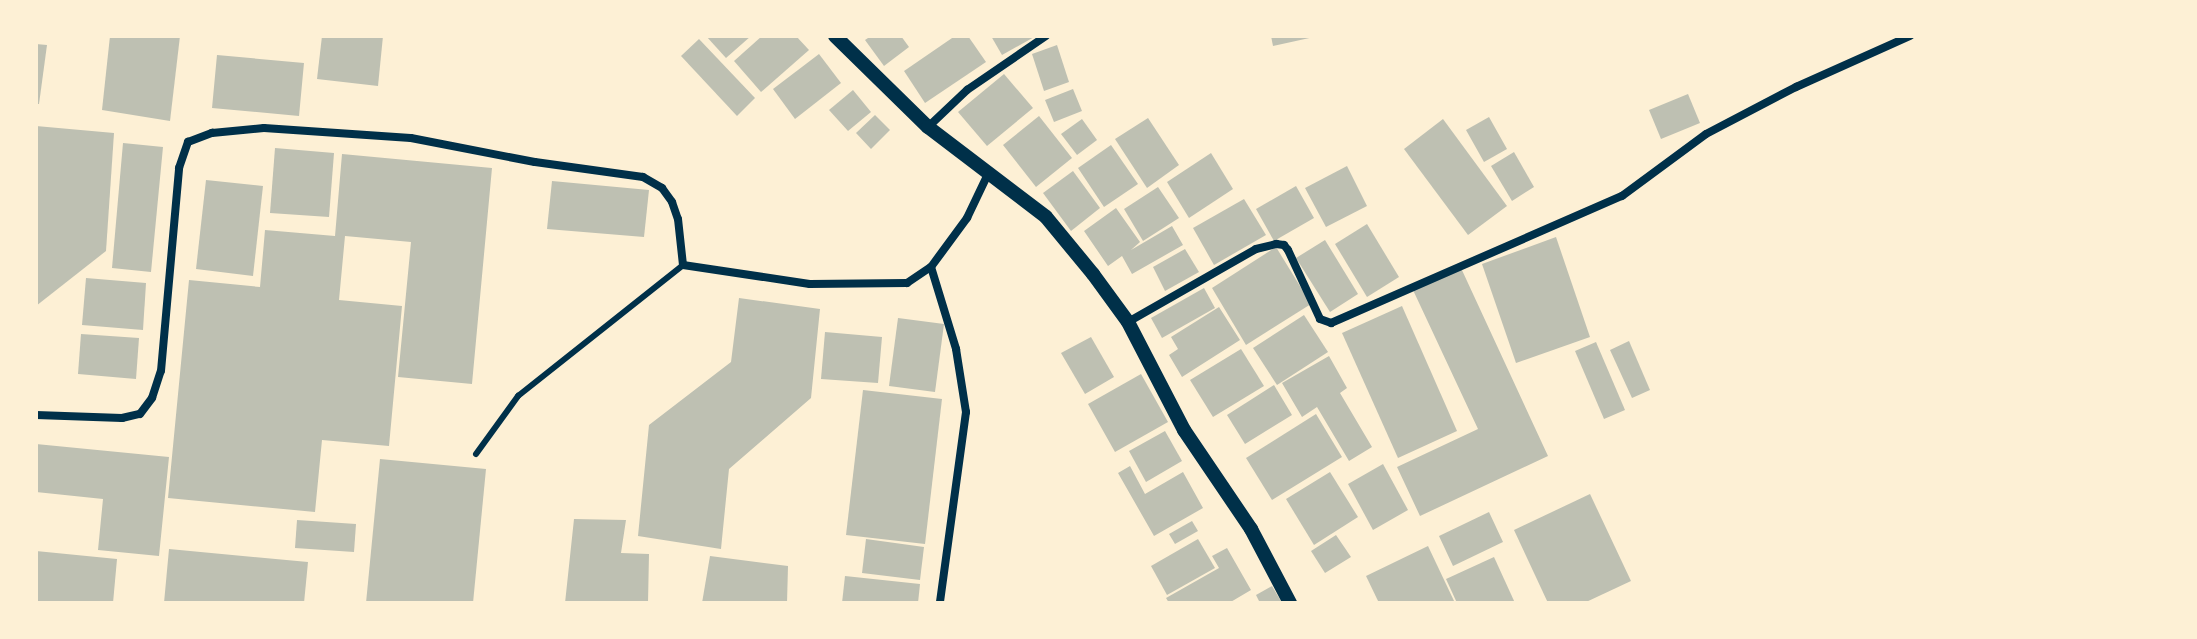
<!DOCTYPE html>
<style>
body{margin:0}
#map{position:relative;width:2197px;height:639px;overflow:hidden;background:#fdf0d5;font-family:"Golos Text",sans-serif}
div>[style]{position:absolute}
.building>*{inset:0;background:#bec0b2}
.service>*{height:6px;margin:-3px;padding:0 3px;transform-origin:3px;border-radius:3px;background:#003049}
.minor>*{height:8px;margin:-4px;padding:0 4px;transform-origin:4px;border-radius:4px;background:#003049}
.tertiary>*{height:14px;margin:-7px;padding:0 7px;transform-origin:7px;border-radius:7px;background:#003049}
span{translate:-50% -50%;white-space:nowrap;text-align:center;line-height:1.15;-webkit-text-stroke:8px #fdf0d5;paint-order:stroke}
.frame{position:absolute;inset:0;border:38px solid #fdf0d5;pointer-events:none}
</style>
<div id="map">
<div class="building">
<i style="clip-path:polygon(110px 36px,180px 36px,170px 121px,102px 110px)"></i>
<i style="clip-path:polygon(322px 36px,383px 36px,378px 86px,317px 79px)"></i>
<i style="clip-path:polygon(706px 36px,751px 36px,726px 58px)"></i>
<i style="clip-path:polygon(762px 36px,796px 36px,809px 50px,761px 92px,734px 61px)"></i>
<i style="clip-path:polygon(871px 36px,901px 36px,909px 47px,884px 66px,865px 40px)"></i>
<i style="clip-path:polygon(955px 36px,968px 36px,986px 62px,925px 103px,904px 71px)"></i>
<i style="clip-path:polygon(991px 36px,1036px 36px,1002px 55px)"></i>
<i style="clip-path:polygon(1271px 36px,1313px 36px,1314px 37px,1273px 46px)"></i>
<i style="clip-path:polygon(699px 39px,755px 98px,737px 116px,681px 56px)"></i>
<i style="clip-path:polygon(36px 44px,47px 45px,39px 104px,36px 104px)"></i>
<i style="clip-path:polygon(1057px 45px,1069px 82px,1044px 91px,1032px 54px)"></i>
<i style="clip-path:polygon(819px 54px,841px 83px,795px 119px,773px 89px)"></i>
<i style="clip-path:polygon(217px 55px,304px 63px,299px 116px,212px 108px)"></i>
<i style="clip-path:polygon(1004px 74px,1033px 108px,987px 146px,958px 112px)"></i>
<i style="clip-path:polygon(1073px 89px,1082px 111px,1054px 122px,1045px 100px)"></i>
<i style="clip-path:polygon(853px 90px,871px 112px,848px 131px,829px 110px)"></i>
<i style="clip-path:polygon(1688px 94px,1700px 123px,1661px 139px,1649px 110px)"></i>
<i style="clip-path:polygon(875px 115px,890px 130px,871px 149px,856px 133px)"></i>
<i style="clip-path:polygon(1039px 116px,1072px 158px,1036px 187px,1003px 145px)"></i>
<i style="clip-path:polygon(1489px 117px,1507px 149px,1484px 162px,1466px 130px)"></i>
<i style="clip-path:polygon(1148px 118px,1179px 165px,1147px 188px,1115px 139px)"></i>
<i style="clip-path:polygon(1082px 119px,1097px 140px,1077px 155px,1061px 134px)"></i>
<i style="clip-path:polygon(1443px 119px,1507px 206px,1468px 235px,1404px 149px)"></i>
<i style="clip-path:polygon(36px 126px,114px 133px,106px 251px,36px 306px)"></i>
<i style="clip-path:polygon(123px 143px,163px 147px,151px 272px,112px 268px)"></i>
<i style="clip-path:polygon(1111px 145px,1138px 184px,1104px 207px,1078px 168px)"></i>
<i style="clip-path:polygon(275px 148px,334px 153px,329px 217px,270px 213px)"></i>
<i style="clip-path:polygon(1514px 152px,1534px 187px,1512px 201px,1491px 166px)"></i>
<i style="clip-path:polygon(1211px 153px,1233px 189px,1189px 218px,1167px 182px)"></i>
<i style="clip-path:polygon(342px 154px,492px 168px,472px 384px,398px 377px,411px 242px,345px 236px,339px 300px,402px 306px,389px 446px,322px 440px,315px 512px,168px 498px,189px 280px,260px 287px,265px 230px,335px 236px)"></i>
<i style="clip-path:polygon(1347px 166px,1367px 206px,1326px 227px,1305px 188px)"></i>
<i style="clip-path:polygon(1073px 171px,1100px 208px,1071px 231px,1043px 193px)"></i>
<i style="clip-path:polygon(206px 180px,263px 186px,253px 276px,196px 269px)"></i>
<i style="clip-path:polygon(552px 181px,649px 190px,644px 237px,547px 229px)"></i>
<i style="clip-path:polygon(1296px 186px,1314px 218px,1274px 241px,1256px 209px)"></i>
<i style="clip-path:polygon(1158px 187px,1179px 218px,1143px 241px,1124px 209px)"></i>
<i style="clip-path:polygon(1244px 199px,1266px 235px,1214px 265px,1193px 228px)"></i>
<i style="clip-path:polygon(1116px 208px,1140px 242px,1131px 250px,1172px 226px,1183px 245px,1132px 274px,1122px 256px,1108px 266px,1084px 231px)"></i>
<i style="clip-path:polygon(1367px 224px,1399px 277px,1367px 297px,1335px 244px)"></i>
<i style="clip-path:polygon(1556px 237px,1590px 337px,1516px 363px,1482px 264px)"></i>
<i style="clip-path:polygon(1325px 240px,1358px 294px,1330px 312px,1296px 258px)"></i>
<i style="clip-path:polygon(1276px 247px,1311px 304px,1246px 345px,1212px 288px)"></i>
<i style="clip-path:polygon(1185px 249px,1199px 272px,1165px 291px,1153px 267px)"></i>
<i style="clip-path:polygon(1461px 268px,1548px 456px,1420px 516px,1397px 467px,1478px 429px,1413px 290px)"></i>
<i style="clip-path:polygon(86px 278px,146px 283px,143px 330px,82px 325px)"></i>
<i style="clip-path:polygon(1204px 288px,1215px 308px,1162px 338px,1151px 318px)"></i>
<i style="clip-path:polygon(739px 298px,820px 309px,811px 398px,729px 469px,721px 549px,638px 536px,649px 425px,731px 362px)"></i>
<i style="clip-path:polygon(1402px 306px,1457px 431px,1398px 458px,1342px 333px)"></i>
<i style="clip-path:polygon(1219px 307px,1240px 340px,1182px 377px,1169px 355px,1178px 349px,1171px 337px)"></i>
<i style="clip-path:polygon(1304px 315px,1328px 352px,1277px 385px,1253px 348px)"></i>
<i style="clip-path:polygon(898px 318px,944px 324px,935px 392px,889px 386px)"></i>
<i style="clip-path:polygon(825px 332px,882px 337px,878px 383px,821px 379px)"></i>
<i style="clip-path:polygon(81px 334px,139px 338px,136px 379px,78px 374px)"></i>
<i style="clip-path:polygon(1091px 337px,1114px 377px,1085px 394px,1061px 353px)"></i>
<i style="clip-path:polygon(1629px 341px,1650px 390px,1632px 398px,1610px 350px)"></i>
<i style="clip-path:polygon(1596px 342px,1625px 410px,1604px 419px,1575px 351px)"></i>
<i style="clip-path:polygon(1241px 349px,1264px 386px,1213px 417px,1190px 380px)"></i>
<i style="clip-path:polygon(1329px 356px,1347px 388px,1340px 393px,1372px 447px,1349px 461px,1317px 407px,1302px 417px,1282px 383px)"></i>
<i style="clip-path:polygon(1141px 374px,1168px 422px,1115px 452px,1088px 404px)"></i>
<i style="clip-path:polygon(1274px 385px,1292px 415px,1245px 444px,1227px 415px)"></i>
<i style="clip-path:polygon(863px 390px,942px 399px,925px 544px,846px 535px)"></i>
<i style="clip-path:polygon(1316px 414px,1342px 457px,1272px 500px,1246px 458px)"></i>
<i style="clip-path:polygon(1165px 431px,1182px 461px,1146px 482px,1129px 451px)"></i>
<i style="clip-path:polygon(36px 444px,169px 457px,159px 556px,98px 550px,103px 499px,36px 492px)"></i>
<i style="clip-path:polygon(380px 459px,486px 469px,473px 603px,366px 603px)"></i>
<i style="clip-path:polygon(1383px 464px,1408px 510px,1373px 530px,1348px 484px)"></i>
<i style="clip-path:polygon(1130px 466px,1145px 494px,1183px 472px,1203px 508px,1154px 536px,1118px 473px)"></i>
<i style="clip-path:polygon(1330px 472px,1358px 517px,1314px 545px,1286px 499px)"></i>
<i style="clip-path:polygon(1590px 494px,1631px 581px,1584px 603px,1548px 603px,1514px 530px)"></i>
<i style="clip-path:polygon(1489px 512px,1503px 542px,1453px 566px,1439px 536px)"></i>
<i style="clip-path:polygon(574px 519px,626px 520px,621px 553px,649px 554px,648px 603px,565px 603px)"></i>
<i style="clip-path:polygon(297px 520px,356px 524px,354px 552px,295px 548px)"></i>
<i style="clip-path:polygon(1192px 521px,1198px 531px,1175px 544px,1169px 534px)"></i>
<i style="clip-path:polygon(1336px 535px,1351px 557px,1325px 573px,1311px 551px)"></i>
<i style="clip-path:polygon(866px 539px,924px 547px,920px 580px,862px 573px)"></i>
<i style="clip-path:polygon(1198px 539px,1215px 568px,1167px 595px,1151px 566px)"></i>
<i style="clip-path:polygon(1428px 546px,1455px 603px,1379px 603px,1366px 576px)"></i>
<i style="clip-path:polygon(1227px 548px,1251px 590px,1229px 603px,1169px 603px,1166px 598px,1219px 568px,1212px 556px)"></i>
<i style="clip-path:polygon(169px 549px,308px 562px,304px 603px,164px 603px)"></i>
<i style="clip-path:polygon(36px 551px,117px 559px,113px 603px,36px 603px)"></i>
<i style="clip-path:polygon(710px 556px,788px 566px,787px 603px,702px 603px)"></i>
<i style="clip-path:polygon(1494px 557px,1515px 603px,1457px 603px,1446px 579px)"></i>
<i style="clip-path:polygon(845px 576px,920px 584px,918px 603px,842px 603px)"></i>
<i style="clip-path:polygon(1272px 586px,1282px 603px,1260px 603px,1256px 595px)"></i>
</div>
<div class="service">
<i style="left:476px;top:454px;width:72px;rotate:-54.1deg"></i>
<i style="left:518px;top:396px;width:211px;rotate:-38.4deg"></i>
</div>
<div class="minor">
<i style="left:928px;top:127px;width:54px;rotate:-43.5deg"></i>
<i style="left:967px;top:90px;width:96px;rotate:-34.4deg"></i>
<i style="left:931px;top:267px;width:86px;rotate:73deg"></i>
<i style="left:956px;top:349px;width:64px;rotate:81deg"></i>
<i style="left:966px;top:412px;width:193px;rotate:97.8deg"></i>
<i style="left:1128px;top:322px;width:147px;rotate:-29.7deg"></i>
<i style="left:1256px;top:249px;width:21px;rotate:-14deg"></i>
<i style="left:1276px;top:244px;width:8px;rotate:7deg"></i>
<i style="left:1284px;top:245px;width:6px;rotate:51deg"></i>
<i style="left:1288px;top:250px;width:76px;rotate:65.1deg"></i>
<i style="left:1320px;top:319px;width:12px;rotate:20deg"></i>
<i style="left:1331px;top:323px;width:318px;rotate:-23.6deg"></i>
<i style="left:1622px;top:196px;width:104px;rotate:-36.4deg"></i>
<i style="left:1706px;top:134px;width:102px;rotate:-27.6deg"></i>
<i style="left:1796px;top:87px;width:125px;rotate:-24.1deg"></i>
<i style="left:36px;top:415px;width:86px;rotate:2deg"></i>
<i style="left:122px;top:418px;width:18px;rotate:-13deg"></i>
<i style="left:140px;top:414px;width:20px;rotate:-53deg"></i>
<i style="left:152px;top:398px;width:28px;rotate:-72deg"></i>
<i style="left:161px;top:371px;width:204px;rotate:-84.9deg"></i>
<i style="left:179px;top:168px;width:28px;rotate:-71deg"></i>
<i style="left:188px;top:142px;width:26px;rotate:-21deg"></i>
<i style="left:212px;top:133px;width:52px;rotate:-5.5deg"></i>
<i style="left:264px;top:128px;width:147px;rotate:3.9deg"></i>
<i style="left:411px;top:138px;width:126px;rotate:11deg"></i>
<i style="left:535px;top:162px;width:109px;rotate:7.9deg"></i>
<i style="left:643px;top:177px;width:22px;rotate:30deg"></i>
<i style="left:662px;top:188px;width:17px;rotate:54deg"></i>
<i style="left:672px;top:202px;width:18px;rotate:71deg"></i>
<i style="left:678px;top:219px;width:46px;rotate:83.8deg"></i>
<i style="left:683px;top:265px;width:128px;rotate:8.5deg"></i>
<i style="left:810px;top:284px;width:97px;rotate:-0.6deg"></i>
<i style="left:907px;top:283px;width:29px;rotate:-34deg"></i>
<i style="left:931px;top:267px;width:61px;rotate:-53.7deg"></i>
<i style="left:967px;top:218px;width:49px;rotate:-64.5deg"></i>
</div>
<div class="tertiary">
<i style="left:835px;top:36px;width:130px;rotate:44.4deg"></i>
<i style="left:928px;top:127px;width:148px;rotate:37.3deg"></i>
<i style="left:1046px;top:217px;width:74px;rotate:50.5deg"></i>
<i style="left:1093px;top:274px;width:59px;rotate:53.9deg"></i>
<i style="left:1128px;top:322px;width:122px;rotate:62.6deg"></i>
<i style="left:1184px;top:430px;width:120px;rotate:55.9deg"></i>
<i style="left:1251px;top:529px;width:84px;rotate:62.2deg"></i>
</div>
<div class="frame"></div>
</div>
